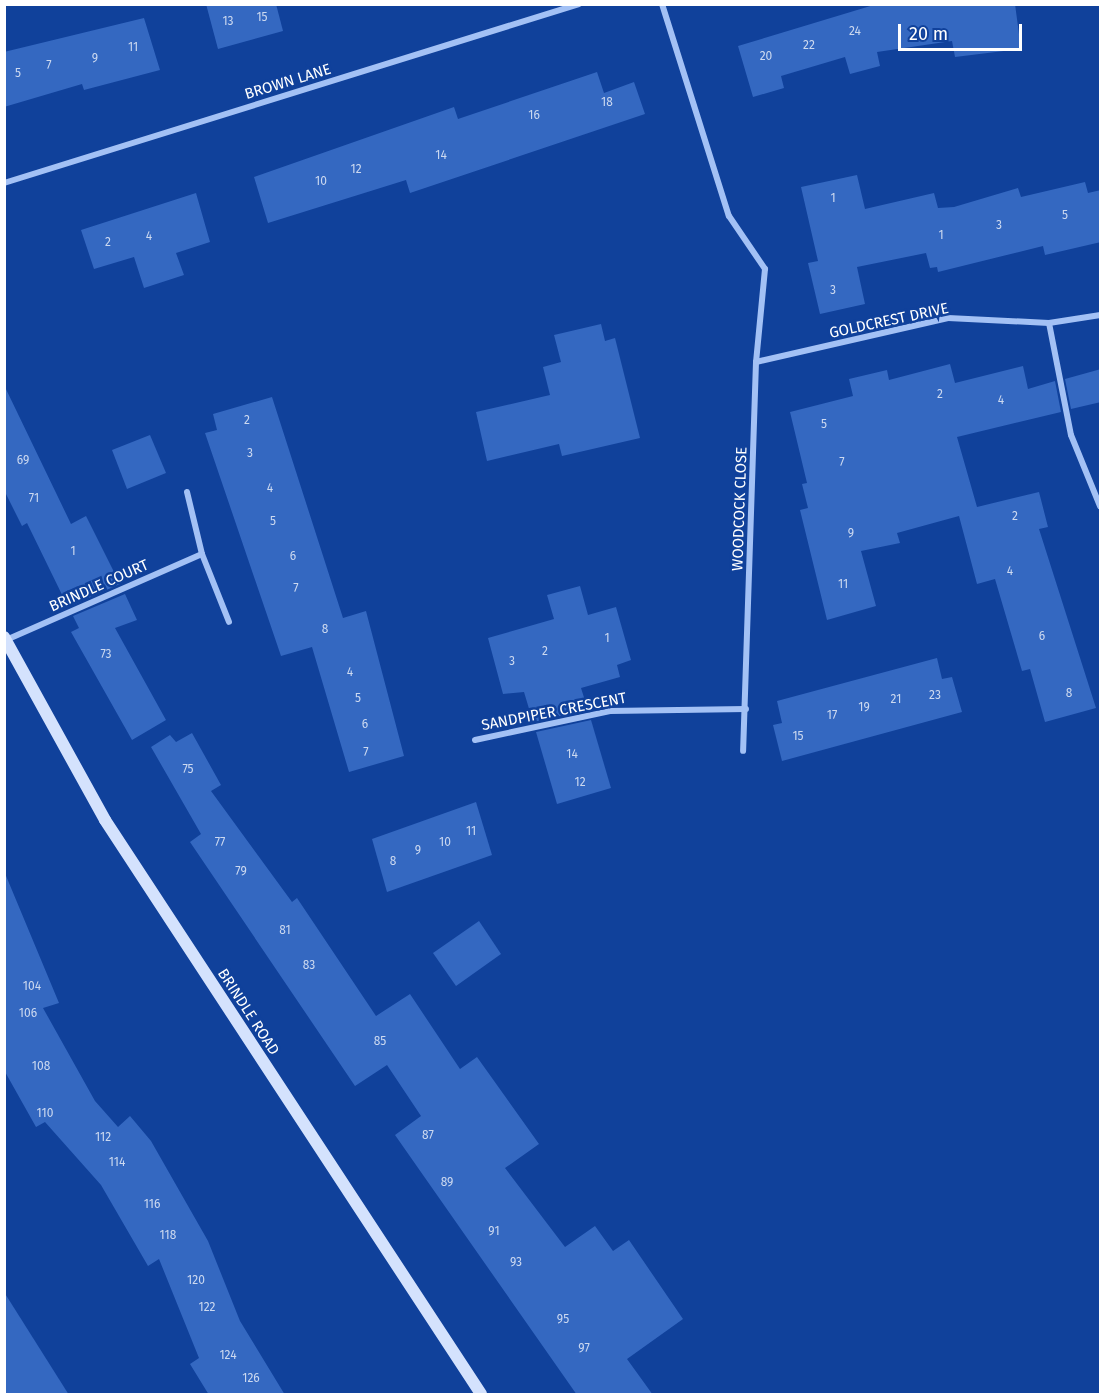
<!DOCTYPE html>
<style>
body{margin:0}
#map{position:relative;width:1105px;height:1399px;overflow:hidden;background:#10419b;font-family:"Fira Sans",sans-serif}
div>[style]{position:absolute}
.building>*{inset:0;background:#3468c1}
.street>*{height:6px;margin:-3px;padding:0 3px;transform-origin:3px;border-radius:3px;background:#a3c1f5}
.secondary>*{height:12px;margin:-6px;padding:0 6px;transform-origin:6px;border-radius:6px;background:#d4e2fd}
span{translate:-50% -50%;white-space:nowrap;text-align:center;line-height:1.15;-webkit-text-stroke:5px #10419b;paint-order:stroke}
.number-label{font-size:12px;color:#ccd9f0}
.number-label span{-webkit-text-stroke-width:0}
.street-label{font-size:15px;color:#fff}
.frame{position:absolute;inset:0;border:6px solid #fff;pointer-events:none}
.scale{position:absolute;left:898px;top:24px;width:124px;height:27px;box-sizing:border-box;border:3px solid #fff;border-top:0;padding-left:8px;font-size:18px;line-height:21px;white-space:nowrap;color:#fff;-webkit-text-stroke:4px #10419b;paint-order:stroke}
</style>
<div id="map">
<div class="building">
<i style="clip-path:polygon(206px 4px,276px 4px,283px 31px,218px 49px)"></i>
<i style="clip-path:polygon(877px 4px,1015px 4px,1021px 49px,955px 57px,952px 41px,877px 52px,880px 66px,850px 74px,845px 57px,781px 76px,784px 88px,753px 97px,738px 46px)"></i>
<i style="clip-path:polygon(144px 18px,160px 70px,84px 90px,82px 84px,4px 107px,4px 52px)"></i>
<i style="clip-path:polygon(597px 72px,604px 93px,634px 82px,645px 114px,410px 193px,406px 180px,268px 223px,254px 177px,454px 107px,458px 119px)"></i>
<i style="clip-path:polygon(857px 175px,865px 209px,934px 193px,938px 208px,954px 207px,1018px 188px,1021px 197px,1085px 182px,1088px 193px,1101px 190px,1101px 242px,1045px 255px,1043px 246px,938px 272px,937px 267px,930px 268px,926px 253px,857px 267px,865px 304px,820px 314px,808px 263px,818px 261px,801px 187px)"></i>
<i style="clip-path:polygon(196px 193px,210px 242px,176px 253px,184px 275px,144px 288px,134px 257px,94px 269px,81px 230px)"></i>
<i style="clip-path:polygon(601px 324px,605px 341px,615px 338px,640px 438px,562px 456px,559px 444px,487px 461px,476px 412px,550px 395px,543px 367px,561px 362px,554px 335px)"></i>
<i style="clip-path:polygon(950px 364px,955px 383px,1023px 366px,1028px 389px,1055px 381px,1061px 412px,957px 437px,977px 507px,1039px 492px,1048px 527px,1039px 529px,1096px 708px,1045px 722px,1030px 669px,1022px 671px,995px 579px,977px 584px,959px 516px,897px 533px,900px 543px,861px 551px,876px 606px,827px 620px,800px 510px,808px 508px,802px 484px,807px 483px,790px 412px,853px 396px,849px 379px,887px 370px,889px 380px)"></i>
<i style="clip-path:polygon(1101px 369px,1101px 402px,1071px 409px,1065px 379px)"></i>
<i style="clip-path:polygon(4px 385px,71px 524px,86px 516px,120px 584px,68px 607px,27px 523px,22px 526px,4px 490px)"></i>
<i style="clip-path:polygon(272px 397px,343px 618px,366px 611px,404px 756px,349px 772px,312px 647px,281px 656px,205px 433px,217px 430px,213px 414px)"></i>
<i style="clip-path:polygon(150px 435px,166px 473px,127px 489px,112px 450px)"></i>
<i style="clip-path:polygon(580px 586px,588px 615px,616px 607px,631px 660px,617px 665px,620px 677px,581px 688px,588px 710px,533px 722px,524px 692px,503px 694px,488px 638px,554px 619px,547px 595px)"></i>
<i style="clip-path:polygon(125px 594px,137px 620px,115px 628px,166px 720px,132px 740px,71px 632px,79px 628px,73px 616px)"></i>
<i style="clip-path:polygon(937px 658px,942px 679px,952px 677px,962px 712px,782px 761px,773px 725px,782px 723px,777px 701px)"></i>
<i style="clip-path:polygon(591px 720px,611px 788px,557px 804px,536px 732px)"></i>
<i style="clip-path:polygon(192px 733px,221px 785px,211px 791px,292px 902px,297px 898px,376px 1016px,410px 994px,460px 1069px,477px 1057px,539px 1144px,505px 1168px,565px 1247px,595px 1226px,613px 1251px,629px 1240px,683px 1319px,627px 1359px,653px 1395px,577px 1395px,395px 1135px,421px 1116px,387px 1065px,355px 1086px,190px 842px,201px 834px,151px 747px,170px 735px,176px 742px)"></i>
<i style="clip-path:polygon(476px 802px,492px 855px,387px 892px,372px 839px)"></i>
<i style="clip-path:polygon(4px 871px,59px 1003px,43px 1008px,95px 1101px,118px 1127px,130px 1116px,151px 1141px,208px 1241px,240px 1321px,285px 1395px,209px 1395px,190px 1364px,199px 1358px,159px 1259px,148px 1266px,101px 1185px,45px 1122px,36px 1127px,4px 1070px)"></i>
<i style="clip-path:polygon(479px 921px,501px 954px,456px 986px,433px 953px)"></i>
<i style="clip-path:polygon(4px 1292px,69px 1395px,4px 1395px)"></i>
</div>
<div class="street">
<i style="left:662px;top:4px;width:222px;rotate:72.5deg"></i>
<i style="left:729px;top:216px;width:64px;rotate:55.8deg"></i>
<i style="left:765px;top:269px;width:93px;rotate:95.5deg"></i>
<i style="left:756px;top:362px;width:389px;rotate:91.9deg"></i>
<i style="left:4px;top:183px;width:602px;rotate:-17.29deg"></i>
<i style="left:1049px;top:323px;width:114px;rotate:78.9deg"></i>
<i style="left:1071px;top:435px;width:77px;rotate:67.8deg"></i>
<i style="left:756px;top:362px;width:197px;rotate:-12.9deg"></i>
<i style="left:948px;top:318px;width:101px;rotate:2.8deg"></i>
<i style="left:1049px;top:323px;width:52px;rotate:-8.9deg"></i>
<i style="left:187px;top:492px;width:64px;rotate:76.4deg"></i>
<i style="left:202px;top:554px;width:73px;rotate:68.3deg"></i>
<i style="left:6px;top:640px;width:214px;rotate:-23.7deg"></i>
<i style="left:475px;top:740px;width:138px;rotate:-12.1deg"></i>
<i style="left:610px;top:711px;width:136px;rotate:-0.8deg"></i>
</div>
<div class="secondary">
<i style="left:4px;top:637px;width:209px;rotate:61.1deg"></i>
<i style="left:105px;top:820px;width:686px;rotate:56.77deg"></i>
</div>
<div class="number-label">
<span style="left:262px;top:18px">15</span>
<span style="left:228px;top:22px">13</span>
<span style="left:855px;top:32px">24</span>
<span style="left:809px;top:46px">22</span>
<span style="left:133px;top:48px">11</span>
<span style="left:766px;top:57px">20</span>
<span style="left:95px;top:59px">9</span>
<span style="left:49px;top:66px">7</span>
<span style="left:18px;top:74px">5</span>
<span style="left:607px;top:103px">18</span>
<span style="left:534px;top:116px">16</span>
<span style="left:441px;top:156px">14</span>
<span style="left:356px;top:170px">12</span>
<span style="left:321px;top:182px">10</span>
<span style="left:833px;top:199px">1</span>
<span style="left:1065px;top:216px">5</span>
<span style="left:999px;top:226px">3</span>
<span style="left:941px;top:236px">1</span>
<span style="left:149px;top:237px">4</span>
<span style="left:108px;top:243px">2</span>
<span style="left:833px;top:291px">3</span>
<span style="left:940px;top:395px">2</span>
<span style="left:1001px;top:401px">4</span>
<span style="left:247px;top:421px">2</span>
<span style="left:824px;top:425px">5</span>
<span style="left:250px;top:454px">3</span>
<span style="left:23px;top:461px">69</span>
<span style="left:842px;top:463px">7</span>
<span style="left:270px;top:489px">4</span>
<span style="left:34px;top:499px">71</span>
<span style="left:1015px;top:517px">2</span>
<span style="left:273px;top:522px">5</span>
<span style="left:851px;top:534px">9</span>
<span style="left:73px;top:552px">1</span>
<span style="left:293px;top:557px">6</span>
<span style="left:1010px;top:572px">4</span>
<span style="left:843px;top:585px">11</span>
<span style="left:296px;top:589px">7</span>
<span style="left:325px;top:630px">8</span>
<span style="left:1042px;top:637px">6</span>
<span style="left:607px;top:639px">1</span>
<span style="left:545px;top:652px">2</span>
<span style="left:106px;top:655px">73</span>
<span style="left:512px;top:662px">3</span>
<span style="left:350px;top:673px">4</span>
<span style="left:1069px;top:694px">8</span>
<span style="left:935px;top:696px">23</span>
<span style="left:358px;top:699px">5</span>
<span style="left:896px;top:700px">21</span>
<span style="left:864px;top:708px">19</span>
<span style="left:832px;top:716px">17</span>
<span style="left:365px;top:725px">6</span>
<span style="left:798px;top:737px">15</span>
<span style="left:366px;top:753px">7</span>
<span style="left:572px;top:755px">14</span>
<span style="left:188px;top:770px">75</span>
<span style="left:580px;top:783px">12</span>
<span style="left:471px;top:832px">11</span>
<span style="left:220px;top:843px">77</span>
<span style="left:445px;top:843px">10</span>
<span style="left:418px;top:851px">9</span>
<span style="left:393px;top:862px">8</span>
<span style="left:241px;top:872px">79</span>
<span style="left:285px;top:931px">81</span>
<span style="left:309px;top:966px">83</span>
<span style="left:32px;top:987px">104</span>
<span style="left:28px;top:1014px">106</span>
<span style="left:380px;top:1042px">85</span>
<span style="left:41px;top:1067px">108</span>
<span style="left:45px;top:1114px">110</span>
<span style="left:428px;top:1136px">87</span>
<span style="left:103px;top:1138px">112</span>
<span style="left:117px;top:1163px">114</span>
<span style="left:447px;top:1183px">89</span>
<span style="left:152px;top:1205px">116</span>
<span style="left:494px;top:1232px">91</span>
<span style="left:168px;top:1236px">118</span>
<span style="left:516px;top:1263px">93</span>
<span style="left:196px;top:1281px">120</span>
<span style="left:207px;top:1308px">122</span>
<span style="left:563px;top:1320px">95</span>
<span style="left:584px;top:1349px">97</span>
<span style="left:228px;top:1356px">124</span>
<span style="left:251px;top:1379px">126</span>
</div>
<div class="street-label">
<span style="left:288px;top:82px;rotate:-17deg">BROWN LANE</span>
<span style="left:889px;top:321px;rotate:-12deg">GOLDCREST DRIVE</span>
<span style="left:740px;top:509px;rotate:-88deg">WOODCOCK CLOSE</span>
<span style="left:99px;top:586px;rotate:-24deg">BRINDLE COURT</span>
<span style="left:554px;top:712px;rotate:-11deg">SANDPIPER CRESCENT</span>
<span style="left:248px;top:1012px;rotate:57deg">BRINDLE ROAD</span>
</div>
<div class="frame"></div>
<div class="scale">20 m</div>
</div>
